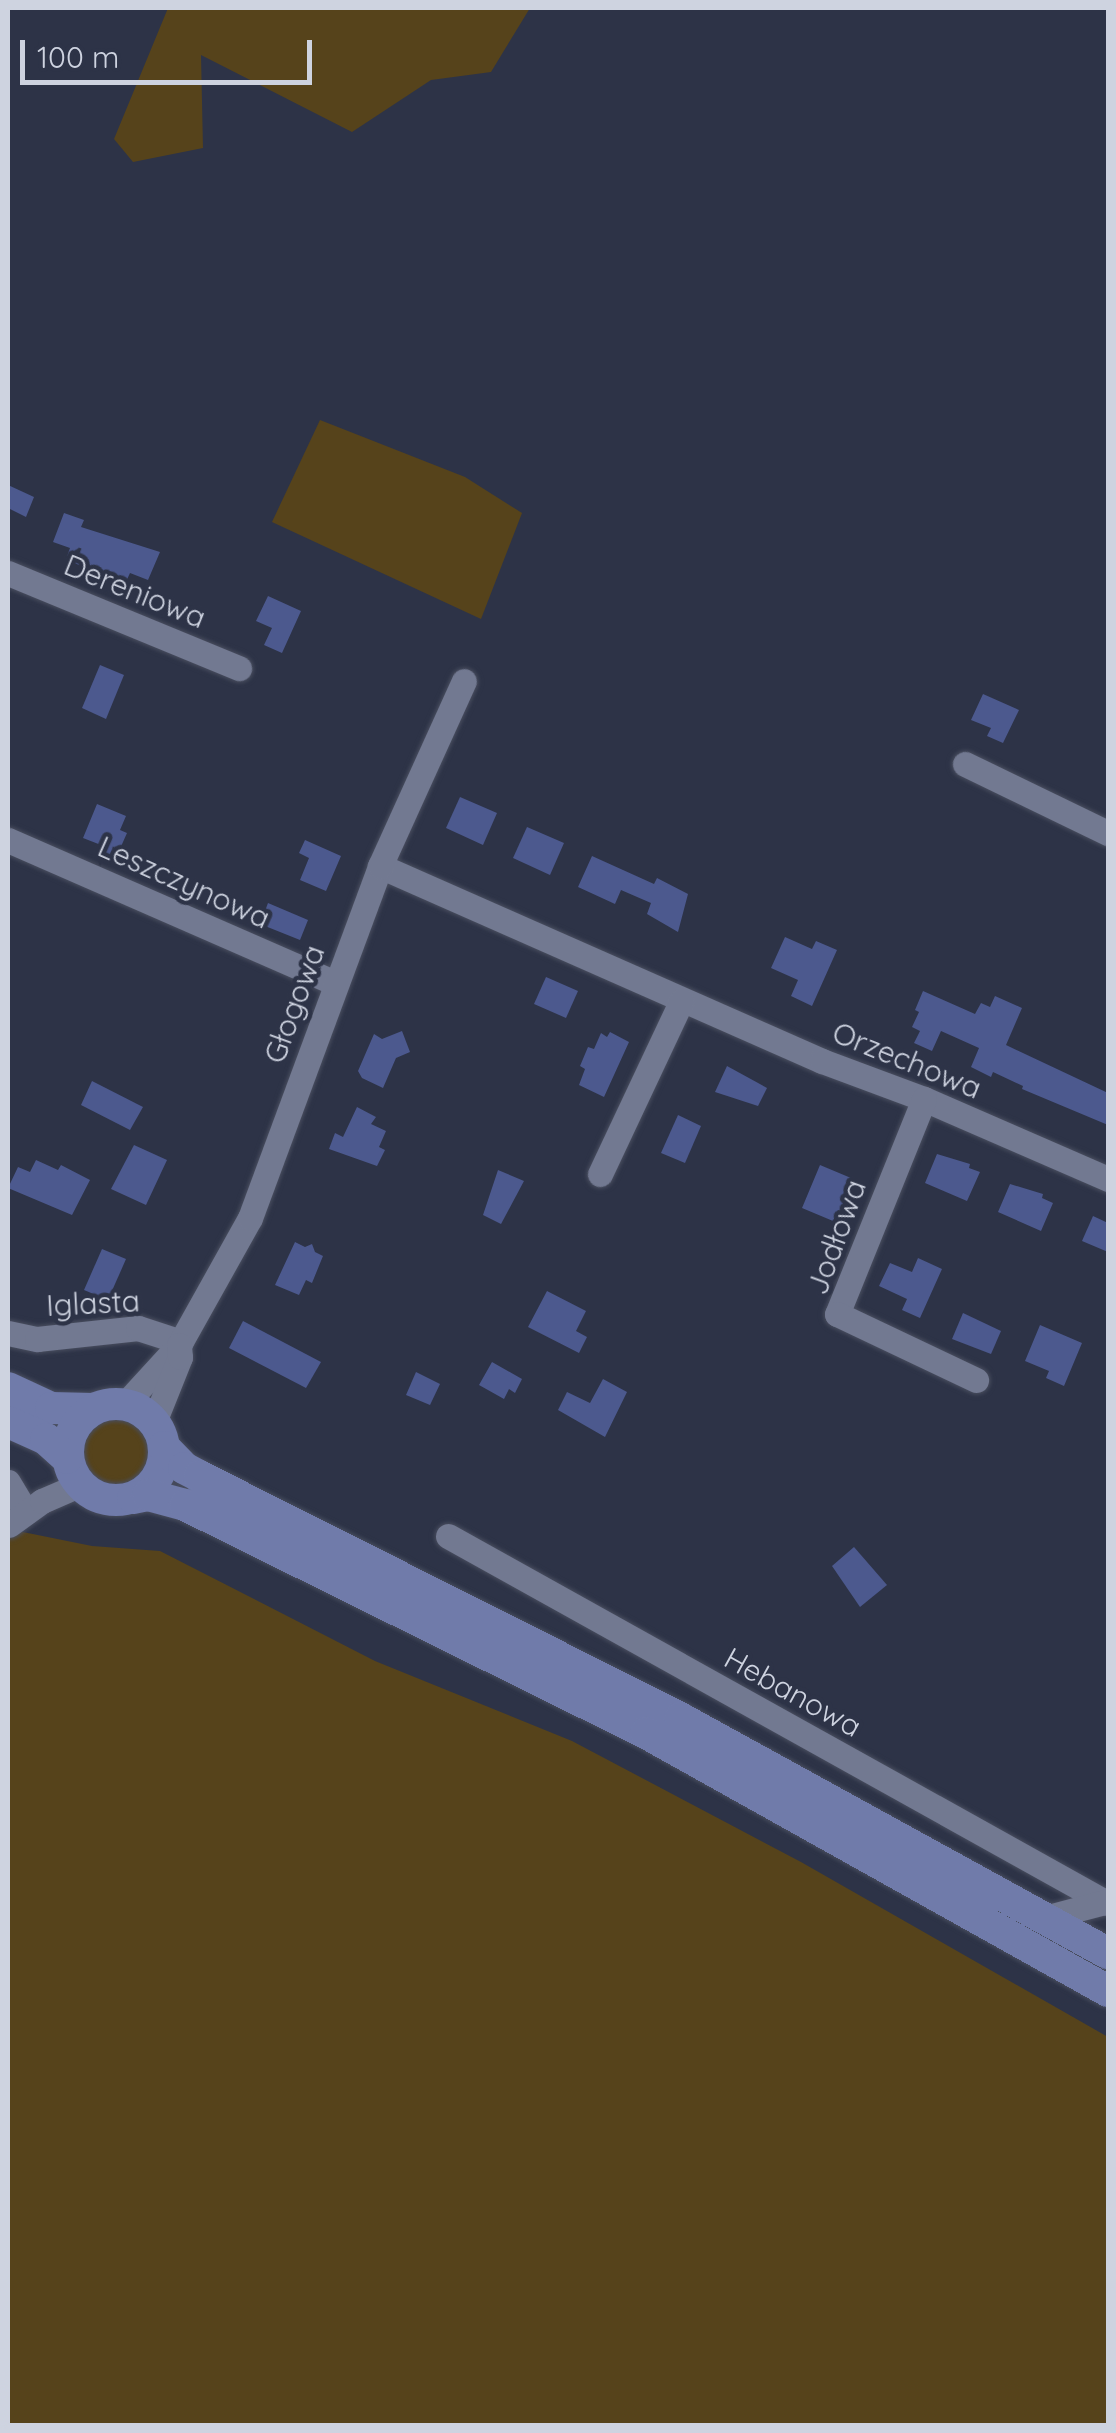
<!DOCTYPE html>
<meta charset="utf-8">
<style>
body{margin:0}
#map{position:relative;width:1116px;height:2433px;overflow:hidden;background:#2d3347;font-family:Quicksand,sans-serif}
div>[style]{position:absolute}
.green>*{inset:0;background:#56431b}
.round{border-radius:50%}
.building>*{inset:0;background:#4c598e}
.roads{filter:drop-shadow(0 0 2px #494e5f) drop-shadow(0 0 2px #494e5f)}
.minor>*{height:25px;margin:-12.5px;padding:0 12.5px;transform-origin:12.5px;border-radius:12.5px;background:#727991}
.major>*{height:32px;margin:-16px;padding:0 16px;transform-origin:16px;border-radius:16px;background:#707baa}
.major>.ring{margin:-16px;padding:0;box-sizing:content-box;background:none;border:32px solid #707baa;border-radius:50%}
span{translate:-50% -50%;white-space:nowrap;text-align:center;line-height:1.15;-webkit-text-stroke:9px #2d3347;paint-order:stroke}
.street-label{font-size:30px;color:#ced3e0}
.frame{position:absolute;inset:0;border:10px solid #ced3e0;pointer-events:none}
.scale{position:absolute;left:20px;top:40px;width:292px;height:45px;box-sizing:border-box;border:5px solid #ced3e0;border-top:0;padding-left:12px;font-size:30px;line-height:35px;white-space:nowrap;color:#ced3e0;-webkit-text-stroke:8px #2d3347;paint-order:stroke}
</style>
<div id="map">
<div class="green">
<i style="clip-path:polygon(168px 8px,530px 8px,491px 72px,431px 80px,352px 132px,201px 55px,203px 148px,133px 162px,114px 139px)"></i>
<i style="clip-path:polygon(320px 420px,465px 477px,522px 513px,481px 619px,272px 522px)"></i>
<i class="round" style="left:82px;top:1418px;width:70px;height:70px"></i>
<i style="clip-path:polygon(8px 1529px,92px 1546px,160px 1551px,375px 1661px,572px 1741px,801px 1862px,1108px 2037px,1108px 2425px,8px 2425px)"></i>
</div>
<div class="building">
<i style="clip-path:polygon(8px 485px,34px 497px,26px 517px,8px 508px)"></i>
<i style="clip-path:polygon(64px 513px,84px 520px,81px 527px,160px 552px,148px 580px,130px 573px,124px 586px,66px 559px,70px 548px,53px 542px)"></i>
<i style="clip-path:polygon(268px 596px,301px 611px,282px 653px,264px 645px,272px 628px,256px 621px)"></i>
<i style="clip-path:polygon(100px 665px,124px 675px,106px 719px,82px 708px)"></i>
<i style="clip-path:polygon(983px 694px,1019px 710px,1003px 743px,987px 736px,991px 728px,971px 720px)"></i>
<i style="clip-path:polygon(460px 797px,497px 813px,483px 845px,446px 828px)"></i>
<i style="clip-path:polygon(97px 804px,126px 816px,120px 830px,127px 833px,115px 860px,98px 853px,101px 845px,83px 838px)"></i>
<i style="clip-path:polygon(527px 827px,564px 843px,550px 875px,513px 858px)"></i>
<i style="clip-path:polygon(305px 840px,341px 856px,326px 891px,300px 880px,309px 858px,299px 853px)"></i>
<i style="clip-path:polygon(592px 856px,654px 884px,657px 878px,688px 894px,678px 932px,647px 914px,651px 903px,621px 890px,615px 904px,578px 887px)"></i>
<i style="clip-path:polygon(268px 903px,308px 920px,300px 940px,260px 924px)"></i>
<i style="clip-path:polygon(785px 937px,812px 949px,816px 941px,837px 950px,812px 1006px,791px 996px,798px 980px,771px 968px)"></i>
<i style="clip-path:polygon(546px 977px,578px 991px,566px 1018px,534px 1004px)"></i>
<i style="clip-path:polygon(923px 991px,975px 1014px,981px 1003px,990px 1007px,995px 996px,1022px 1008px,1006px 1045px,1108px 1093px,1108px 1125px,1022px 1089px,1023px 1086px,993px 1072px,991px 1077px,971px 1067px,979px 1048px,941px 1031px,932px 1051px,914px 1043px,920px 1031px,912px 1027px,919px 1012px,915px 1010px)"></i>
<i style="clip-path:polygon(402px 1031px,410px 1052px,396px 1058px,383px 1088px,362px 1078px,358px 1071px,374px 1034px,382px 1039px)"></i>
<i style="clip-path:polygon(610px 1032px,629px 1042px,604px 1097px,579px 1085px,585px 1069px,580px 1066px,588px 1047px,594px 1049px,601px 1033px,607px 1037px)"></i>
<i style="clip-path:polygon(727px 1066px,767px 1088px,758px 1106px,715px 1092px)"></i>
<i style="clip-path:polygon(92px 1081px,143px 1107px,130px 1130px,81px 1105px)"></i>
<i style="clip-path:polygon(357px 1107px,376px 1117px,371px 1124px,386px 1131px,379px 1147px,385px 1150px,377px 1166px,329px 1149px,335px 1133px,343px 1137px)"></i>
<i style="clip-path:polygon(678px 1115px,701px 1126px,685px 1163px,661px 1153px)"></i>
<i style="clip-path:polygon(134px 1145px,167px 1160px,146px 1205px,111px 1189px)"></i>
<i style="clip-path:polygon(937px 1154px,970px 1164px,969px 1168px,980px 1172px,967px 1201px,925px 1183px)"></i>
<i style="clip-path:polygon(36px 1160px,58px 1170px,61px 1165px,90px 1180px,72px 1215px,8px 1188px,18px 1167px,30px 1172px)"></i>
<i style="clip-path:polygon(820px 1165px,851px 1178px,841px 1211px,838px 1210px,833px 1221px,802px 1208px)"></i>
<i style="clip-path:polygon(498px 1170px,524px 1181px,501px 1224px,483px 1215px)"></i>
<i style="clip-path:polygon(1010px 1184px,1043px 1194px,1042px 1198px,1053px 1203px,1041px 1231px,998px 1212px)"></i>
<i style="clip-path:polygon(1093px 1216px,1108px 1223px,1108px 1252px,1082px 1241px)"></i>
<i style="clip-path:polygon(295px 1242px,305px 1247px,312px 1244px,315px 1252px,323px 1256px,312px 1283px,306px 1280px,299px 1295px,275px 1285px)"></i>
<i style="clip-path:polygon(102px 1249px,126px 1259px,108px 1300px,84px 1290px)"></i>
<i style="clip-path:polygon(918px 1258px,942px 1269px,920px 1318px,902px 1310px,907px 1299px,879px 1286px,890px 1263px,912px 1272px)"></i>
<i style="clip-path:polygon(547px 1291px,586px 1311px,576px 1331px,587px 1337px,579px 1353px,528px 1327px)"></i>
<i style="clip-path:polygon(963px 1313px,1001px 1331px,991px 1354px,952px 1339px)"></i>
<i style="clip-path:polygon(243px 1321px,321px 1362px,306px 1388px,229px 1348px)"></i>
<i style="clip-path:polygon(1040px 1325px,1082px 1343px,1064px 1386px,1046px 1378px,1049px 1371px,1025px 1361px)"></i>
<i style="clip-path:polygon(492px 1362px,522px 1379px,515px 1393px,509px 1389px,504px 1399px,479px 1385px)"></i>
<i style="clip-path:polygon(416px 1372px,440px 1384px,430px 1405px,406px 1395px)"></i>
<i style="clip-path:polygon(603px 1379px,627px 1392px,605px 1437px,558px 1410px,567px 1392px,590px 1403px)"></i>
<i style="clip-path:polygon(854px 1547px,887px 1585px,860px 1607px,832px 1566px)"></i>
</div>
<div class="roads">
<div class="minor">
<i style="left:8px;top:573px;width:250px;rotate:22.4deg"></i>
<i style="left:965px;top:764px;width:159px;rotate:25.8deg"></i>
<i style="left:8px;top:840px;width:357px;rotate:23.6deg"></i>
<i style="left:380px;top:866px;width:483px;rotate:23.8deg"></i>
<i style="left:822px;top:1061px;width:109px;rotate:20.4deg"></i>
<i style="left:924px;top:1099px;width:201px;rotate:23.5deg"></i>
<i style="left:924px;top:1099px;width:232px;rotate:112deg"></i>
<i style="left:837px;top:1314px;width:154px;rotate:25.4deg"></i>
<i style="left:600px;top:1174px;width:192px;rotate:-64.8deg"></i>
<i style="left:8px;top:1333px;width:30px;rotate:12deg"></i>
<i style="left:37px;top:1339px;width:102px;rotate:-6.2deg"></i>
<i style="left:138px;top:1328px;width:45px;rotate:18deg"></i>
<i style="left:125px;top:1404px;width:80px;rotate:-47.5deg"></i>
<i style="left:179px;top:1345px;width:145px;rotate:-60.8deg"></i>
<i style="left:250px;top:1218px;width:375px;rotate:-69.7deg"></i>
<i style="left:380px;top:866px;width:203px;rotate:-65.6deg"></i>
<i style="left:154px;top:1422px;width:70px;rotate:-68.2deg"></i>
<i style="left:180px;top:1357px;width:12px;rotate:-95deg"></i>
<i style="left:8px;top:1482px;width:35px;rotate:59deg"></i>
<i style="left:9px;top:1525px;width:41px;rotate:-36deg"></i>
<i style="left:42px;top:1501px;width:40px;rotate:-23.4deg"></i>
<i style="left:448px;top:1536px;width:754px;rotate:29.11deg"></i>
<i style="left:1048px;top:1917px;width:62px;rotate:-14.9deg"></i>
</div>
<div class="major">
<i style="left:8px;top:1388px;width:47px;rotate:24.9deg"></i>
<i style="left:51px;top:1408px;width:42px;rotate:1.4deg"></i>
<i class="ring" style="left:68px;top:1404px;width:64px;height:64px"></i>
<i style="left:8px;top:1422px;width:42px;rotate:24.1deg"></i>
<i style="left:46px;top:1439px;width:28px;rotate:42deg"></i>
<i style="left:164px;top:1447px;width:29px;rotate:46deg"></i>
<i style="left:184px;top:1468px;width:17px;rotate:28deg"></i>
<i style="left:199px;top:1476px;width:538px;rotate:26.71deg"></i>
<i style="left:680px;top:1718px;width:488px;rotate:28.8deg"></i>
<i style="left:133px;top:1498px;width:15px;rotate:-11deg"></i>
<i style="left:148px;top:1495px;width:38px;rotate:15deg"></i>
<i style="left:185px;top:1505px;width:514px;rotate:26.32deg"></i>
<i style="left:646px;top:1733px;width:529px;rotate:29.18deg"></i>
</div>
</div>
<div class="street-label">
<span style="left:135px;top:591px;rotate:22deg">Dereniowa</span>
<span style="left:184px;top:882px;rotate:24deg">Leszczynowa</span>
<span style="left:294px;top:1004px;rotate:-70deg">Głogowa</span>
<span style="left:907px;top:1060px;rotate:22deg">Orzechowa</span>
<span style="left:836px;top:1237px;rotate:-70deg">Jodłowa</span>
<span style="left:93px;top:1303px;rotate:-3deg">Iglasta</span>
<span style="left:793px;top:1692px;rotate:29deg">Hebanowa</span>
</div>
<div class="frame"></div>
<div class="scale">100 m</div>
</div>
